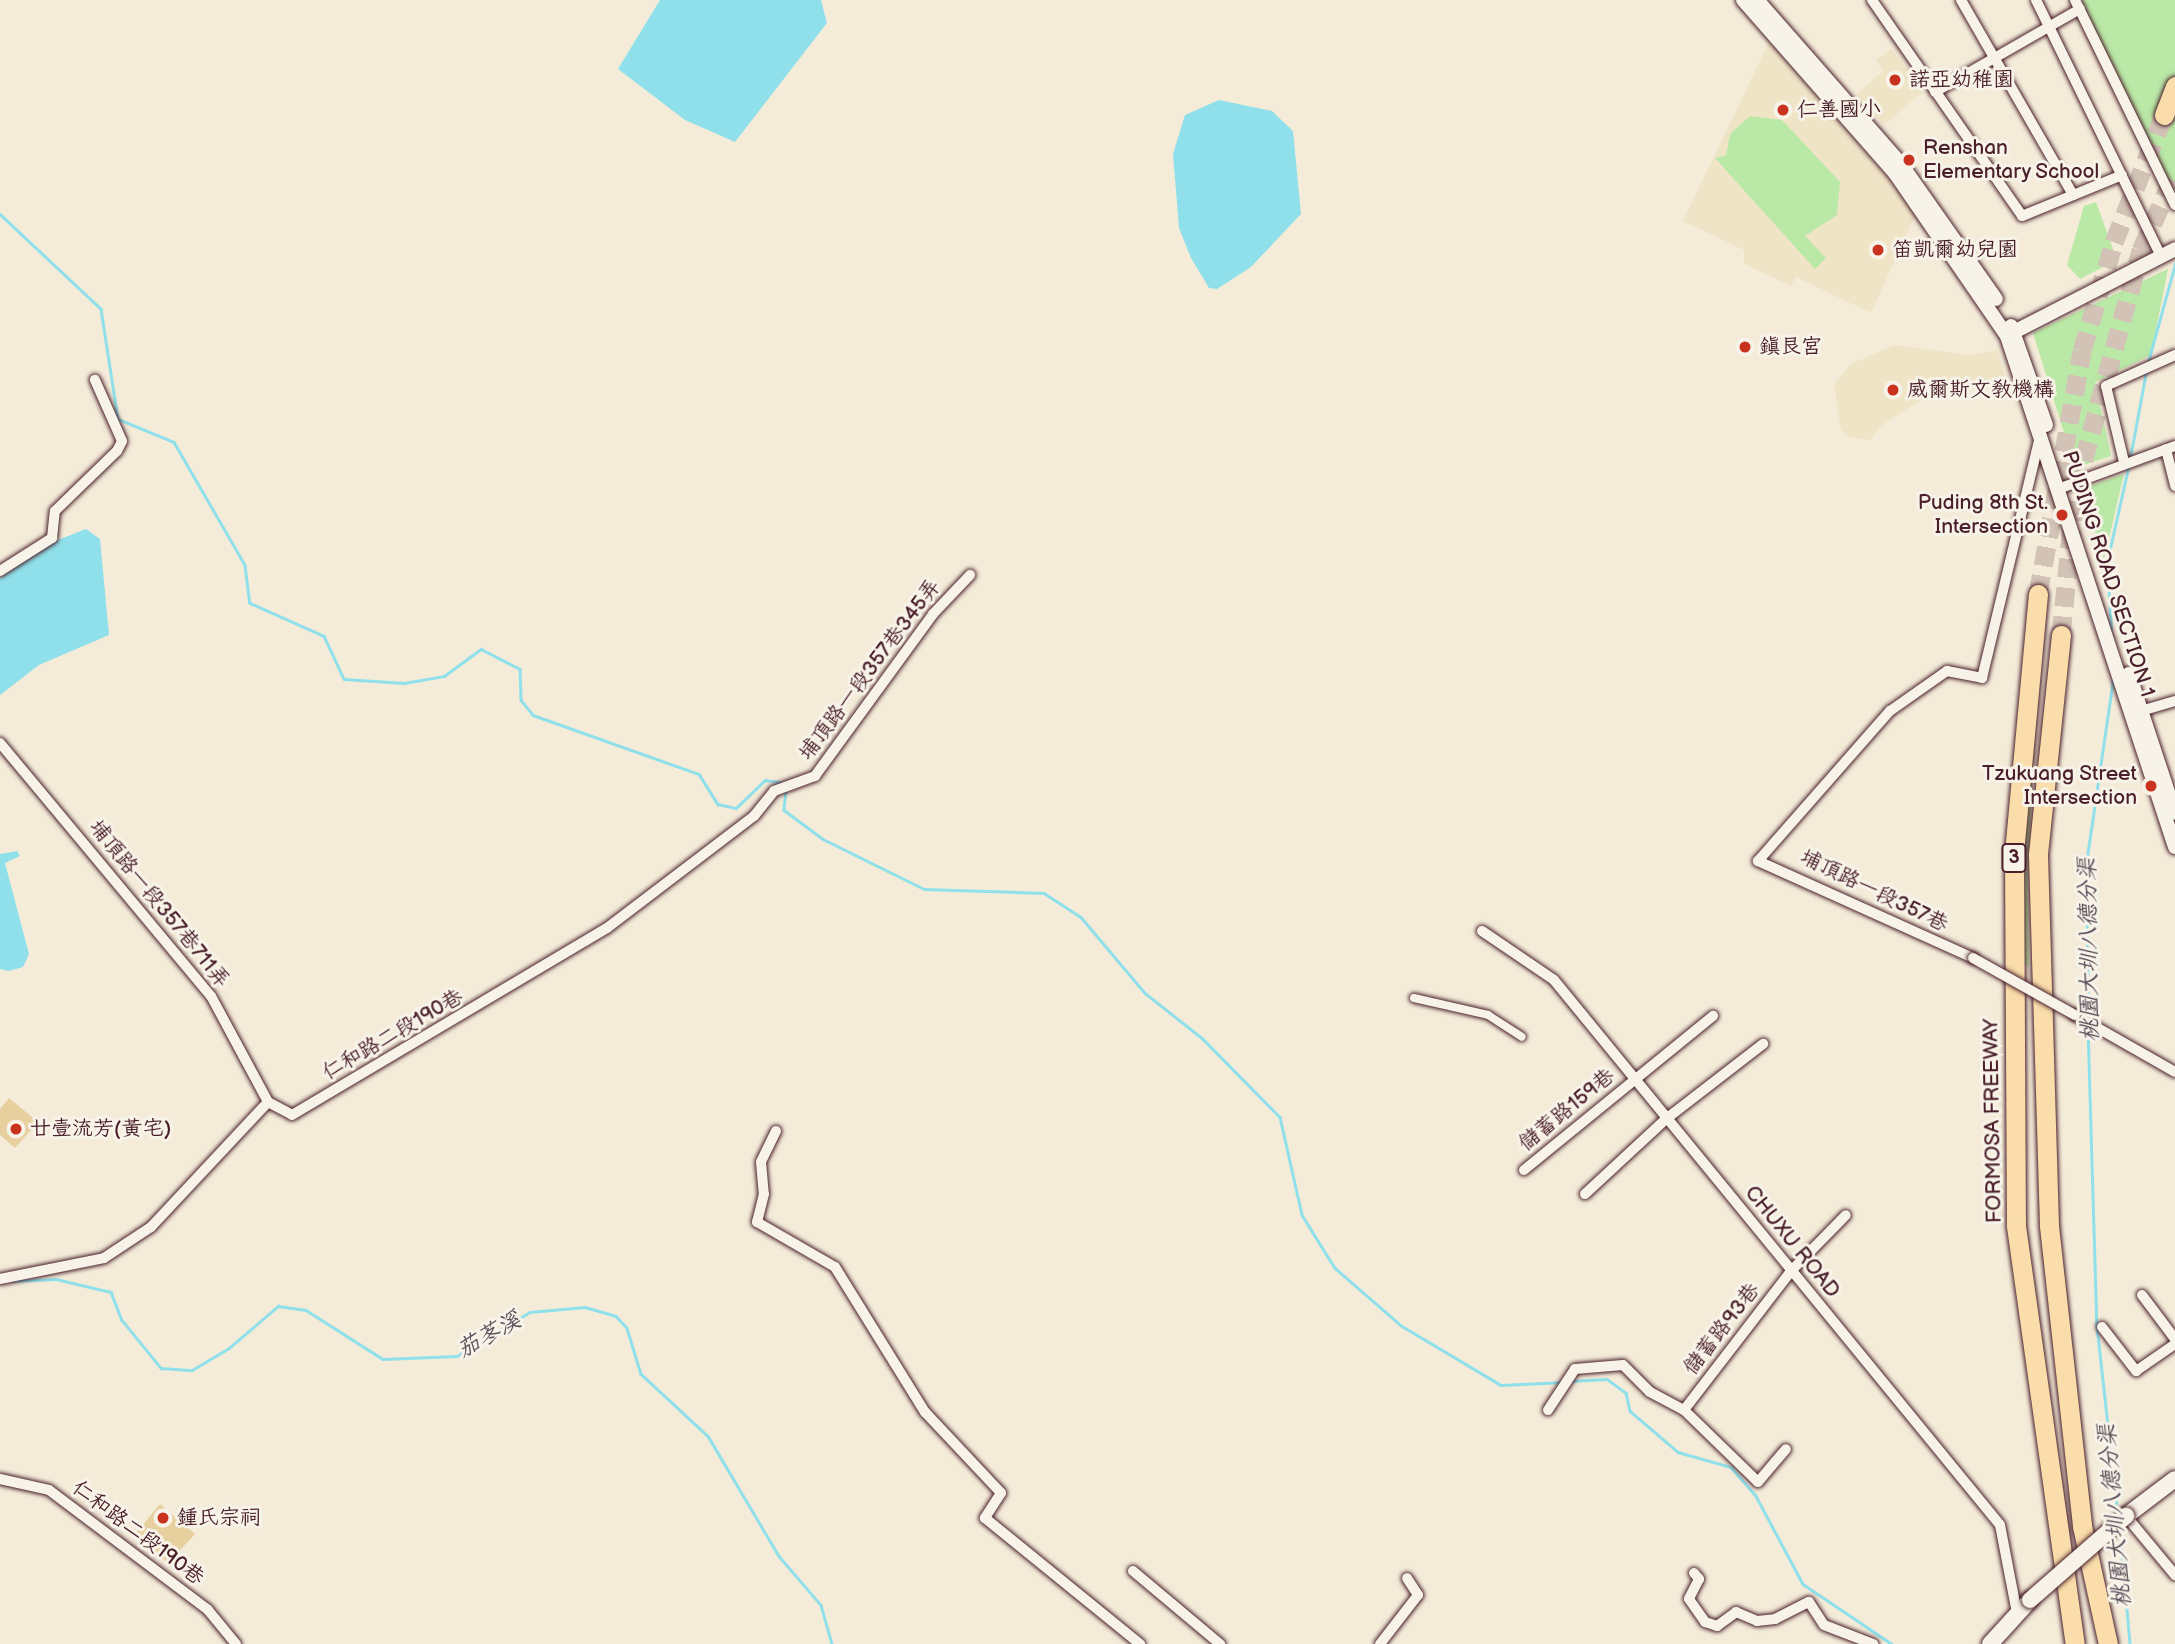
<!DOCTYPE html>
<meta charset="utf-8">
<style>
body{margin:0}
#map{position:relative;width:2175px;height:1644px;overflow:hidden;background:#f4ecd9;font-family:"Balsamiq Sans","LXGW WenKai TC",sans-serif}
div>[style]{position:absolute}
.built>*{inset:0;background:#f0e4c7}
.green>*{inset:0;background:#bae8a6}
.water>*{inset:0;background:#8fe0ea}
.stream>*{height:2.5px;margin:-1.25px;padding:0 1.25px;transform-origin:1.25px;border-radius:1.25px;background:#8fe0ea}
.building>*{inset:0;background:#e8d09e}
.motorway-tunnel>*{height:19px;margin-top:-9.5px;transform-origin:0;background:repeating-linear-gradient(90deg,#d2c3b6 0 19px,transparent 0 29px)}
.roads{filter:drop-shadow(0 0 2px #4a1f2b) drop-shadow(0 0 2px #4a1f2b)}
.pedestrian>*{height:8px;margin:-4px;padding:0 4px;transform-origin:4px;border-radius:4px;background:#f7f3e8}
.minor>*{height:10px;margin:-5px;padding:0 5px;transform-origin:5px;border-radius:5px;background:#f7f3e8}
.tertiary>*{height:14px;margin:-7px;padding:0 7px;transform-origin:7px;border-radius:7px;background:#f7f3e8}
.secondary>*{height:16px;margin:-8px;padding:0 8px;transform-origin:8px;border-radius:8px;background:#f7f3e8}
.motorway>*{height:19px;margin:-9.5px;padding:0 9.5px;transform-origin:9.5px;border-radius:9.5px;background:#faddab}
.bridges{filter:drop-shadow(0 0 2px #4a1f2b) drop-shadow(0 0 2px #4a1f2b)}
.minor-bridge>*{height:10px;margin:-5px;padding:0 5px;transform-origin:5px;border-radius:5px;background:#f7f3e8}
.secondary-bridge>*{height:16px;margin:-8px;padding:0 8px;transform-origin:8px;border-radius:8px;background:#f7f3e8}
.dots>*{width:19px;height:19px;translate:-50% -50%;box-sizing:border-box;border:4px solid #f7f3e8;border-radius:50%}
span{translate:-50% -50%;white-space:nowrap;text-align:center;line-height:1.15;-webkit-text-stroke:6px #f7f3e8;paint-order:stroke}
.shield-label span{padding:2px 5px;background:#f7f3e8;border:2px solid;border-radius:5px;-webkit-text-stroke-width:0}
.shield-label{font-size:19px;color:#4a1f2b;font-weight:700}
.poi-label{font-size:21px;color:#4a1f2b}
.left{translate:0 -50%;text-align:left}
.right{translate:-100% -50%;text-align:right}
.street-label{font-size:21px;color:#4a1f2b}
.water-label{font-size:23px;color:#5b4f5b;font-style:italic}
</style>
<div id="map">
<div class="built">
<i style="clip-path:polygon(1769px 42px,1917px 211px,1871px 313px,1796px 277px,1791px 286px,1744px 264px,1744px 250px,1683px 221px)"></i>
<i style="clip-path:polygon(1891px 49px,1925px 90px,1884px 125px,1857px 94px,1883px 71px,1876px 60px)"></i>
<i style="clip-path:polygon(1894px 345px,1970px 355px,1997px 350px,2005px 376px,1927px 396px,1882px 425px,1871px 440px,1849px 437px,1841px 430px,1834px 384px,1851px 364px)"></i>
</div>
<div class="green">
<i style="clip-path:polygon(2082px 0,2175px 0,2175px 198px,2086px 10px)"></i>
<i style="clip-path:polygon(1750px 116px,1782px 120px,1840px 182px,1837px 215px,1805px 236px,1826px 258px,1815px 269px,1715px 158px,1726px 155px,1730px 134px)"></i>
<i style="clip-path:polygon(2096px 202px,2117px 260px,2080px 279px,2067px 265px,2084px 206px)"></i>
<i style="clip-path:polygon(2168px 269px,2151px 355px,2095px 382px,2111px 456px,2075px 468px,2033px 333px)"></i>
<i style="clip-path:polygon(2124px 474px,2104px 559px,2082px 489px)"></i>
<i style="clip-path:polygon(2037px 695px,2028px 875px,2029px 967px,2023px 963px,2025px 812px)"></i>
</div>
<div class="water">
<i style="clip-path:polygon(660px 0,821px 0,827px 23px,735px 142px,685px 120px,618px 69px)"></i>
<i style="clip-path:polygon(1219px 100px,1272px 111px,1293px 131px,1301px 214px,1251px 267px,1217px 289px,1209px 288px,1191px 258px,1179px 228px,1173px 154px,1185px 115px)"></i>
<i style="clip-path:polygon(86px 529px,100px 539px,109px 635px,39px 665px,0 695px,0 578px,45px 545px)"></i>
<i style="clip-path:polygon(17px 851px,20px 856px,5px 863px,29px 954px,23px 967px,9px 971px,0 969px,0 854px)"></i>
</div>
<div class="stream">
<i style="left:0;top:214px;width:139px;rotate:43.2deg"></i>
<i style="left:101px;top:309px;width:111px;rotate:81.2deg"></i>
<i style="left:118px;top:419px;width:61px;rotate:22.3deg"></i>
<i style="left:174px;top:442px;width:142px;rotate:60deg"></i>
<i style="left:245px;top:565px;width:38px;rotate:83deg"></i>
<i style="left:250px;top:603px;width:81px;rotate:24deg"></i>
<i style="left:324px;top:636px;width:47px;rotate:65.1deg"></i>
<i style="left:344px;top:679px;width:60px;rotate:3.8deg"></i>
<i style="left:404px;top:683px;width:41px;rotate:-9.9deg"></i>
<i style="left:444px;top:676px;width:46px;rotate:-36.1deg"></i>
<i style="left:481px;top:649px;width:44px;rotate:27.1deg"></i>
<i style="left:520px;top:669px;width:31px;rotate:88deg"></i>
<i style="left:521px;top:700px;width:19px;rotate:51deg"></i>
<i style="left:533px;top:715px;width:176px;rotate:19.6deg"></i>
<i style="left:699px;top:774px;width:36px;rotate:58deg"></i>
<i style="left:718px;top:804px;width:18px;rotate:13deg"></i>
<i style="left:736px;top:808px;width:40px;rotate:-44deg"></i>
<i style="left:765px;top:780px;width:22px;rotate:8deg"></i>
<i style="left:2148px;top:362px;width:102px;rotate:-74.6deg"></i>
<i style="left:2130px;top:458px;width:87px;rotate:-79.5deg"></i>
<i style="left:2111px;top:630px;width:68px;rotate:-93.4deg"></i>
<i style="left:2107px;top:562px;width:96px;rotate:-77.4deg"></i>
<i style="left:786px;top:790px;width:20px;rotate:96deg"></i>
<i style="left:784px;top:810px;width:49px;rotate:36.6deg"></i>
<i style="left:823px;top:839px;width:113px;rotate:26.3deg"></i>
<i style="left:924px;top:889px;width:120px;rotate:1.9deg"></i>
<i style="left:1044px;top:893px;width:44px;rotate:33deg"></i>
<i style="left:1081px;top:917px;width:99px;rotate:49.9deg"></i>
<i style="left:1145px;top:993px;width:73px;rotate:38.3deg"></i>
<i style="left:1202px;top:1038px;width:111px;rotate:45.4deg"></i>
<i style="left:1280px;top:1117px;width:100px;rotate:77.3deg"></i>
<i style="left:1302px;top:1215px;width:62px;rotate:58.1deg"></i>
<i style="left:1335px;top:1268px;width:89px;rotate:40.9deg"></i>
<i style="left:1402px;top:1326px;width:115px;rotate:30.8deg"></i>
<i style="left:1501px;top:1385px;width:62px;rotate:-2.8deg"></i>
<i style="left:2088px;top:1017px;width:153px;rotate:-90.7deg"></i>
<i style="left:2086px;top:864px;width:187px;rotate:-81.7deg"></i>
<i style="left:2088px;top:1027px;width:299px;rotate:88.3deg"></i>
<i style="left:2097px;top:1326px;width:191px;rotate:83.7deg"></i>
<i style="left:13px;top:1281px;width:43px;rotate:-2.7deg"></i>
<i style="left:56px;top:1279px;width:57px;rotate:13.3deg"></i>
<i style="left:111px;top:1292px;width:30px;rotate:69deg"></i>
<i style="left:122px;top:1320px;width:62px;rotate:50.9deg"></i>
<i style="left:161px;top:1368px;width:31px;rotate:4deg"></i>
<i style="left:192px;top:1370px;width:43px;rotate:-30.7deg"></i>
<i style="left:229px;top:1348px;width:65px;rotate:-40.6deg"></i>
<i style="left:278px;top:1306px;width:28px;rotate:8deg"></i>
<i style="left:306px;top:1310px;width:91px;rotate:32.5deg"></i>
<i style="left:383px;top:1359px;width:74px;rotate:-2.3deg"></i>
<i style="left:457px;top:1356px;width:85px;rotate:-31.1deg"></i>
<i style="left:530px;top:1312px;width:55px;rotate:-5.2deg"></i>
<i style="left:585px;top:1307px;width:32px;rotate:16deg"></i>
<i style="left:616px;top:1316px;width:16px;rotate:47deg"></i>
<i style="left:627px;top:1328px;width:48px;rotate:73.1deg"></i>
<i style="left:641px;top:1374px;width:91px;rotate:42.8deg"></i>
<i style="left:708px;top:1436px;width:139px;rotate:59.4deg"></i>
<i style="left:779px;top:1556px;width:65px;rotate:49.4deg"></i>
<i style="left:821px;top:1605px;width:41px;rotate:74.2deg"></i>
<i style="left:1570px;top:1381px;width:37px;rotate:-3deg"></i>
<i style="left:1607px;top:1379px;width:24px;rotate:36deg"></i>
<i style="left:1626px;top:1393px;width:18px;rotate:77deg"></i>
<i style="left:1630px;top:1411px;width:63px;rotate:40.5deg"></i>
<i style="left:1678px;top:1452px;width:55px;rotate:15.8deg"></i>
<i style="left:1731px;top:1467px;width:38px;rotate:49deg"></i>
<i style="left:1756px;top:1496px;width:100px;rotate:61.9deg"></i>
<i style="left:1803px;top:1584px;width:107px;rotate:34deg"></i>
<i style="left:2120px;top:1529px;width:115px;rotate:85deg"></i>
</div>
<div class="building">
<i style="clip-path:polygon(9px 1098px,38px 1122px,15px 1148px,0 1135px,0 1109px)"></i>
<i style="clip-path:polygon(160px 1504px,195px 1534px,168px 1563px,136px 1533px)"></i>
</div>
<div class="motorway-tunnel">
<i style="left:2038px;top:594px;width:247px;rotate:-79.7deg"></i>
<i style="left:2082px;top:351px;width:114px;rotate:-73.6deg"></i>
<i style="left:2114px;top:242px;width:136px;rotate:-68.5deg"></i>
<i style="left:2061px;top:635px;width:148px;rotate:-84.2deg"></i>
<i style="left:2076px;top:488px;width:247px;rotate:-74.7deg"></i>
<i style="left:2141px;top:250px;width:84px;rotate:-66.2deg"></i>
</div>
<div class="roads">
<div class="pedestrian">
<i style="left:1414px;top:998px;width:76px;rotate:12.9deg"></i>
<i style="left:1488px;top:1015px;width:40px;rotate:32.9deg"></i>
</div>
<div class="minor">
<i style="left:1872px;top:0;width:263px;rotate:55.2deg"></i>
<i style="left:2022px;top:216px;width:108px;rotate:-22.3deg"></i>
<i style="left:1961px;top:0;width:225px;rotate:60.1deg"></i>
<i style="left:2036px;top:0;width:285px;rotate:64deg"></i>
<i style="left:2075px;top:0;width:228px;rotate:64deg"></i>
<i style="left:1935px;top:92px;width:167px;rotate:-29.8deg"></i>
<i style="left:2166px;top:449px;width:38px;rotate:76deg"></i>
<i style="left:2124px;top:462px;width:78px;rotate:-103.3deg"></i>
<i style="left:2106px;top:386px;width:76px;rotate:-24.2deg"></i>
<i style="left:2058px;top:489px;width:125px;rotate:-20.2deg"></i>
<i style="left:0;top:571px;width:62px;rotate:-32.4deg"></i>
<i style="left:52px;top:538px;width:27px;rotate:-84deg"></i>
<i style="left:55px;top:511px;width:86px;rotate:-44.1deg"></i>
<i style="left:117px;top:451px;width:11px;rotate:-63deg"></i>
<i style="left:122px;top:441px;width:67px;rotate:-113.9deg"></i>
<i style="left:2134px;top:713px;width:43px;rotate:-16.3deg"></i>
<i style="left:0;top:743px;width:329px;rotate:50.2deg"></i>
<i style="left:211px;top:996px;width:120px;rotate:61.7deg"></i>
<i style="left:268px;top:1102px;width:27px;rotate:28deg"></i>
<i style="left:292px;top:1115px;width:366px;rotate:-30.7deg"></i>
<i style="left:607px;top:928px;width:185px;rotate:-37.3deg"></i>
<i style="left:754px;top:816px;width:32px;rotate:-51deg"></i>
<i style="left:774px;top:791px;width:44px;rotate:-20.1deg"></i>
<i style="left:815px;top:776px;width:200px;rotate:-53.9deg"></i>
<i style="left:933px;top:614px;width:54px;rotate:-46.5deg"></i>
<i style="left:1482px;top:931px;width:87px;rotate:34.2deg"></i>
<i style="left:1554px;top:980px;width:704px;rotate:50.7deg"></i>
<i style="left:2000px;top:1525px;width:90px;rotate:79.1deg"></i>
<i style="left:1973px;top:958px;width:236px;rotate:-155.7deg"></i>
<i style="left:1758px;top:861px;width:200px;rotate:-48.7deg"></i>
<i style="left:1890px;top:711px;width:70px;rotate:-35.1deg"></i>
<i style="left:1947px;top:671px;width:36px;rotate:11deg"></i>
<i style="left:1982px;top:678px;width:248px;rotate:-76.5deg"></i>
<i style="left:2075px;top:1015px;width:115px;rotate:29.7deg"></i>
<i style="left:776px;top:1131px;width:34px;rotate:116deg"></i>
<i style="left:761px;top:1162px;width:32px;rotate:85deg"></i>
<i style="left:764px;top:1194px;width:29px;rotate:104deg"></i>
<i style="left:757px;top:1222px;width:90px;rotate:30deg"></i>
<i style="left:835px;top:1267px;width:171px;rotate:58.2deg"></i>
<i style="left:925px;top:1412px;width:111px;rotate:46.8deg"></i>
<i style="left:1001px;top:1493px;width:30px;rotate:123deg"></i>
<i style="left:985px;top:1518px;width:200px;rotate:39.1deg"></i>
<i style="left:1524px;top:1170px;width:244px;rotate:-39.2deg"></i>
<i style="left:1585px;top:1194px;width:110px;rotate:-42.8deg"></i>
<i style="left:1666px;top:1119px;width:123px;rotate:-37.7deg"></i>
<i style="left:0;top:1279px;width:106px;rotate:-11.4deg"></i>
<i style="left:104px;top:1258px;width:56px;rotate:-33.4deg"></i>
<i style="left:151px;top:1227px;width:171px;rotate:-46.9deg"></i>
<i style="left:2142px;top:1295px;width:55px;rotate:53.1deg"></i>
<i style="left:2102px;top:1327px;width:56px;rotate:52.3deg"></i>
<i style="left:2136px;top:1371px;width:47px;rotate:-34.7deg"></i>
<i style="left:1548px;top:1410px;width:49px;rotate:-56.6deg"></i>
<i style="left:1575px;top:1369px;width:48px;rotate:-4.8deg"></i>
<i style="left:1623px;top:1365px;width:38px;rotate:45deg"></i>
<i style="left:1650px;top:1392px;width:38px;rotate:28deg"></i>
<i style="left:1684px;top:1410px;width:103px;rotate:44.2deg"></i>
<i style="left:1758px;top:1482px;width:43px;rotate:-49.7deg"></i>
<i style="left:1684px;top:1410px;width:175px;rotate:-52.4deg"></i>
<i style="left:1791px;top:1271px;width:78px;rotate:-45.5deg"></i>
<i style="left:0;top:1479px;width:50px;rotate:12.7deg"></i>
<i style="left:49px;top:1490px;width:199px;rotate:37deg"></i>
<i style="left:208px;top:1610px;width:44px;rotate:50.5deg"></i>
<i style="left:2126px;top:1516px;width:77px;rotate:50.3deg"></i>
<i style="left:1133px;top:1571px;width:114px;rotate:40deg"></i>
<i style="left:1694px;top:1573px;width:8px;rotate:50deg"></i>
<i style="left:1699px;top:1579px;width:22px;rotate:117deg"></i>
<i style="left:1689px;top:1599px;width:28px;rotate:55deg"></i>
<i style="left:1705px;top:1622px;width:13px;rotate:18deg"></i>
<i style="left:1717px;top:1626px;width:24px;rotate:-36deg"></i>
<i style="left:1736px;top:1612px;width:23px;rotate:23deg"></i>
<i style="left:1757px;top:1621px;width:18px;rotate:-6deg"></i>
<i style="left:1775px;top:1619px;width:38px;rotate:-27deg"></i>
<i style="left:1809px;top:1602px;width:27px;rotate:57deg"></i>
<i style="left:1824px;top:1625px;width:53px;rotate:21.2deg"></i>
<i style="left:1380px;top:1644px;width:62px;rotate:-52.2deg"></i>
<i style="left:1418px;top:1595px;width:20px;rotate:-123deg"></i>
</div>
<div class="tertiary">
<i style="left:1743px;top:0;width:230px;rotate:48.7deg"></i>
<i style="left:1895px;top:173px;width:198px;rotate:55.5deg"></i>
<i style="left:2007px;top:336px;width:538px;rotate:71.8deg"></i>
<i style="left:1757px;top:0;width:218px;rotate:48.7deg"></i>
<i style="left:1901px;top:164px;width:165px;rotate:54.9deg"></i>
<i style="left:2011px;top:326px;width:105px;rotate:70.5deg"></i>
<i style="left:2008px;top:335px;width:188px;rotate:-27.2deg"></i>
<i style="left:2129px;top:674px;width:146px;rotate:71.7deg"></i>
</div>
<div class="secondary">
<i style="left:2126px;top:1516px;width:61px;rotate:-37.1deg"></i>
<i style="left:1990px;top:1644px;width:59px;rotate:-47.7deg"></i>
</div>
<div class="motorway">
<i style="left:2164px;top:115px;width:31px;rotate:-69deg"></i>
<i style="left:2038px;top:594px;width:258px;rotate:95.3deg"></i>
<i style="left:2014px;top:851px;width:375px;rotate:89.7deg"></i>
<i style="left:2016px;top:1226px;width:422px;rotate:82deg"></i>
<i style="left:2061px;top:635px;width:221px;rotate:96deg"></i>
<i style="left:2038px;top:855px;width:371px;rotate:88.3deg"></i>
<i style="left:2049px;top:1226px;width:302px;rotate:83.7deg"></i>
<i style="left:2082px;top:1526px;width:121px;rotate:77.6deg"></i>
</div>
</div>
<div class="bridges">
<div class="minor-bridge">
<i style="left:1973px;top:958px;width:117px;rotate:29.2deg"></i>
</div>
<div class="secondary-bridge">
<i style="left:2030px;top:1600px;width:128px;rotate:-41.2deg"></i>
</div>
</div>
<div class="dots">
<i style="left:1895px;top:80px;background:#c8321e"></i>
<i style="left:1783px;top:110px;background:#c8321e"></i>
<i style="left:1909px;top:160px;background:#c8321e"></i>
<i style="left:1878px;top:250px;background:#c8321e"></i>
<i style="left:1745px;top:347px;background:#c8321e"></i>
<i style="left:1893px;top:390px;background:#c8321e"></i>
<i style="left:2062px;top:515px;background:#c8321e"></i>
<i style="left:2151px;top:786px;background:#c8321e"></i>
<i style="left:16px;top:1129px;background:#c8321e"></i>
<i style="left:163px;top:1518px;background:#c8321e"></i>
</div>
<div class="shield-label">
<span style="left:2014px;top:858px">3</span>
</div>
<div class="poi-label">
<span class="left" style="left:1909px;top:80px">諾亞幼稚園</span>
<span class="left" style="left:1797px;top:110px">仁善國小</span>
<span class="left" style="left:1923px;top:160px">Renshan<br>Elementary School</span>
<span class="left" style="left:1892px;top:250px">笛凱爾幼兒園</span>
<span class="left" style="left:1759px;top:347px">鎮艮宮</span>
<span class="left" style="left:1907px;top:390px">威爾斯文教機構</span>
<span class="right" style="left:2048px;top:515px">Puding 8th St.<br>Intersection</span>
<span class="right" style="left:2137px;top:786px">Tzukuang Street<br>Intersection</span>
<span class="left" style="left:30px;top:1129px">廿壹流芳(黃宅)</span>
<span class="left" style="left:177px;top:1518px">鍾氏宗祠</span>
</div>
<div class="street-label">
<span style="left:2108px;top:574px;rotate:72deg">PUDING ROAD SECTION 1</span>
<span style="left:870px;top:670px;rotate:-53deg">埔頂路一段357巷345弄</span>
<span style="left:1874px;top:891px;rotate:26deg">埔頂路一段357巷</span>
<span style="left:159px;top:904px;rotate:51deg">埔頂路一段357巷711弄</span>
<span style="left:393px;top:1035px;rotate:-30deg">仁和路二段190巷</span>
<span style="left:1567px;top:1110px;rotate:-39deg">儲蓄路159巷</span>
<span style="left:1993px;top:1121px;rotate:-91deg">FORMOSA FREEWAY</span>
<span style="left:1792px;top:1242px;rotate:51deg">CHUXU ROAD</span>
<span style="left:1722px;top:1329px;rotate:-52deg">儲蓄路93巷</span>
<span style="left:138px;top:1533px;rotate:37deg">仁和路二段190巷</span>
</div>
<div class="water-label">
<span style="left:2089px;top:950px;rotate:-91deg">桃園大圳八德分渠</span>
<span style="left:489px;top:1335px;rotate:-29deg">茄苳溪</span>
<span style="left:2115px;top:1516px;rotate:-95deg">桃園大圳八德分渠</span>
</div>
</div>
